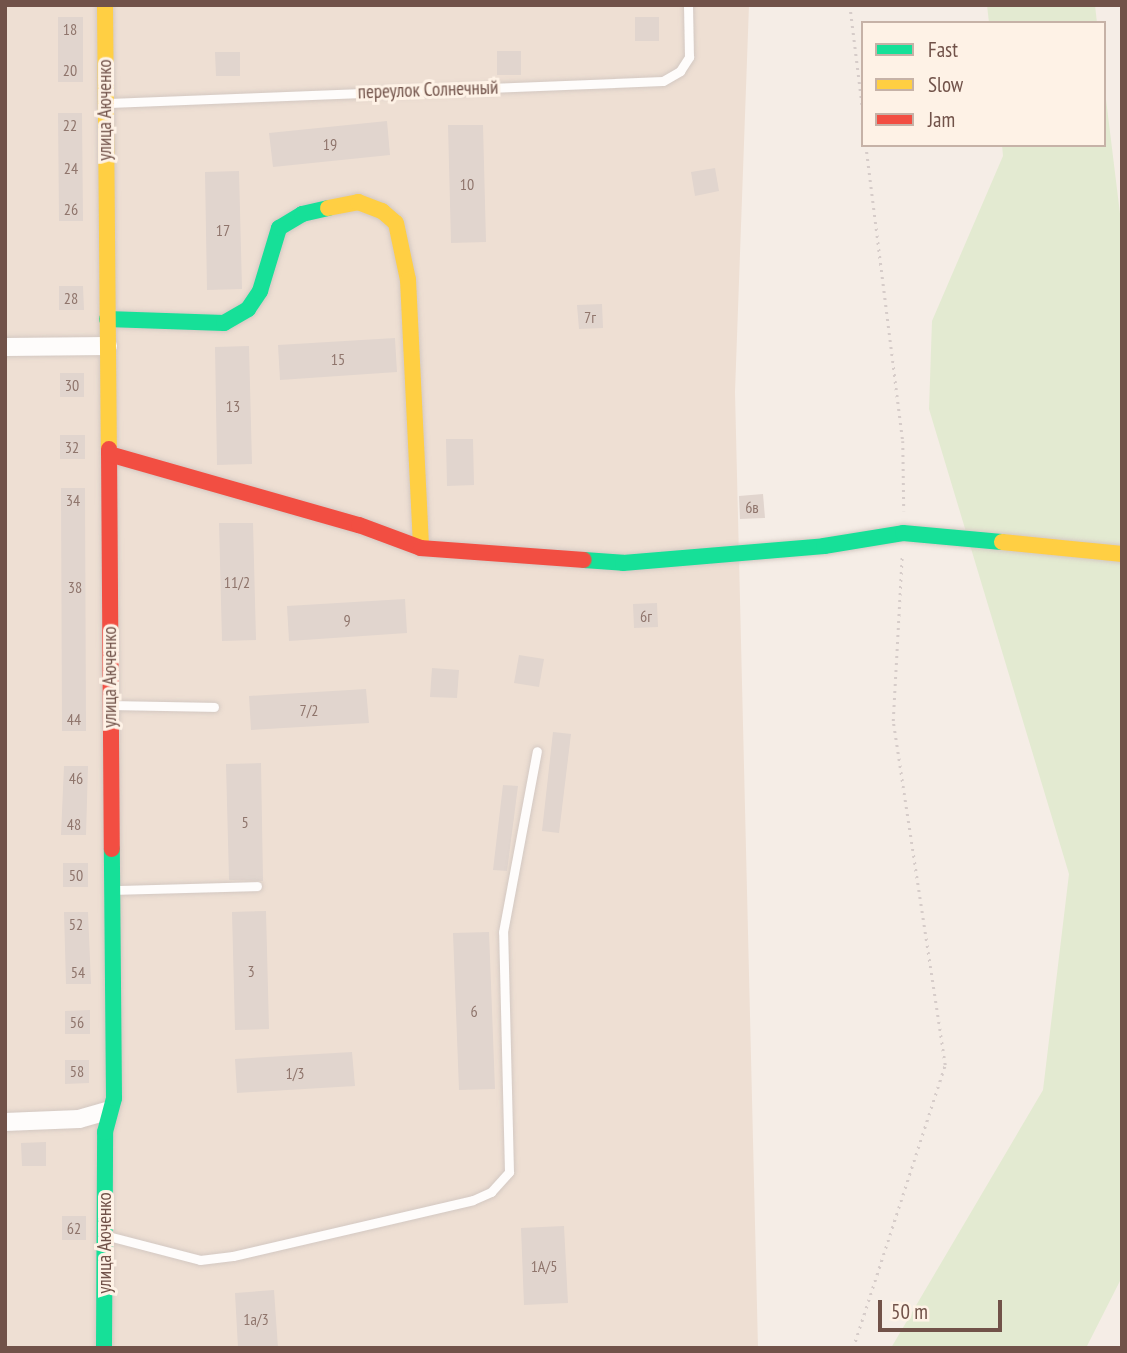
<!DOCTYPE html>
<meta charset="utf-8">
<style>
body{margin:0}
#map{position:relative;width:1127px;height:1353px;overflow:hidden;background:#f5ede6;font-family:"PT Sans Narrow",sans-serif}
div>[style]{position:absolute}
.residential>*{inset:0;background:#eedfd3}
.green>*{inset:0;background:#e3ead1}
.building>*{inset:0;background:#e1d5ce}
.path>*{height:2.5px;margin-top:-1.25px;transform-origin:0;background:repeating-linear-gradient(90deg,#d6ccc9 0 2px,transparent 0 7px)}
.roads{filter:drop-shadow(0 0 2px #d3c8c2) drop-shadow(0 0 2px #d3c8c2)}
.lane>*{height:9px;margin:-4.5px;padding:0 4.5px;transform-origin:4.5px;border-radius:4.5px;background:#fefcfb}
.street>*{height:18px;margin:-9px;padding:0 9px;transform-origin:9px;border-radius:9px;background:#fefcfb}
.fast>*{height:16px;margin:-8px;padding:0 8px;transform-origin:8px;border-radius:8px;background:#16e098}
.slow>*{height:16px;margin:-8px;padding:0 8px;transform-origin:8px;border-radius:8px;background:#ffcf43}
.jam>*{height:16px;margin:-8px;padding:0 8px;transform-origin:8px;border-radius:8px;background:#f24e42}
span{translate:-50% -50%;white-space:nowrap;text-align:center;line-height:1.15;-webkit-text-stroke:6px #fef2e6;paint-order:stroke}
.number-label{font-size:16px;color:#8f756c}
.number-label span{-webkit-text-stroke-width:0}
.street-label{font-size:19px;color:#715249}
.frame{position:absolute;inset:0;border:7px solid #715249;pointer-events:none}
.legend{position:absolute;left:861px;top:21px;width:245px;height:126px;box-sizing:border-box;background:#fef2e6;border:2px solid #c6b2a7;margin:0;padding:9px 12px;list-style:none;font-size:21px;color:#715249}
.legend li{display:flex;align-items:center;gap:14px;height:35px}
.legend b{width:35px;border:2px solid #c6b2a7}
.scale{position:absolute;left:878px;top:1300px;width:124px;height:32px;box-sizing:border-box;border:4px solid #715249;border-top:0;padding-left:9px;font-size:21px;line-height:24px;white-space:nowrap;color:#715249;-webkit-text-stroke:5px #fef2e6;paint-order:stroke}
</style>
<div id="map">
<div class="residential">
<i style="clip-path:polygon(5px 5px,749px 5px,735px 392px,758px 1348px,5px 1348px)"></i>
</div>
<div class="green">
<i style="clip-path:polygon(987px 5px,1095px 5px,1097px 23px,989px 23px)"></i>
<i style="clip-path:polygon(1104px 83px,1122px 230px,1122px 1277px,1086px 1348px,891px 1348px,1043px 1090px,1069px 874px,929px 409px,932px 321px,1003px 156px,1002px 145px,1104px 145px)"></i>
</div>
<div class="building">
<i style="clip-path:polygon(58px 17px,83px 17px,83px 82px,58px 82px)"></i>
<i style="clip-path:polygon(635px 17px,659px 17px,659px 41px,635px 41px)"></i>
<i style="clip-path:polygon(497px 51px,521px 51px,521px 75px,497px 75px)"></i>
<i style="clip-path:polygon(215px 52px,240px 52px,240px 76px,216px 76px)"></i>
<i style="clip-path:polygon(58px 113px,82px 113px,83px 221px,59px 221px)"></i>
<i style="clip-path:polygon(387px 121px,390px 155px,273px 167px,269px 133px)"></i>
<i style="clip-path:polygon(448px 125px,483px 125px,486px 242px,451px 243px)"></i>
<i style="clip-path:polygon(715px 168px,719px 191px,695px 196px,691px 172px)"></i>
<i style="clip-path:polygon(239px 171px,242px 289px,207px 290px,205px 172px)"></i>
<i style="clip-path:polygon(59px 286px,83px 286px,84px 310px,59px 310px)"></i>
<i style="clip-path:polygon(602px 304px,603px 328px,579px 329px,577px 305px)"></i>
<i style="clip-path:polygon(395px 338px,397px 372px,280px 380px,278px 345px)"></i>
<i style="clip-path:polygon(249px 346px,252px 464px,217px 465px,215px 347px)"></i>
<i style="clip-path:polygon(60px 373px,84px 373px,84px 397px,60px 397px)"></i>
<i style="clip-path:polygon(60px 435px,85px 435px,85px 459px,60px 459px)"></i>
<i style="clip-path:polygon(446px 439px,473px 439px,474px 485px,447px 486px)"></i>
<i style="clip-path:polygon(61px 488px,85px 488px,86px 731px,62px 731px)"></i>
<i style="clip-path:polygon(763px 494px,765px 518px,740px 519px,739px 496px)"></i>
<i style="clip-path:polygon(219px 523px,253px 523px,256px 640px,222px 641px)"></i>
<i style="clip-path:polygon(405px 599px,407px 633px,289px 641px,287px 606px)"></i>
<i style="clip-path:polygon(657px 603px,658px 627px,634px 628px,633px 604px)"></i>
<i style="clip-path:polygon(519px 655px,544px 659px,539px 687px,514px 683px)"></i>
<i style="clip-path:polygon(432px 668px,459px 670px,457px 698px,430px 697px)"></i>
<i style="clip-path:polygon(366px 689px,369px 723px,251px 730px,249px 696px)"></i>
<i style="clip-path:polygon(553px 732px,571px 734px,559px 833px,542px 831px)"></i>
<i style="clip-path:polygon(261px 763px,263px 881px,229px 880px,226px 764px)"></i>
<i style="clip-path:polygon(64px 766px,88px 766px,86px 835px,61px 835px)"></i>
<i style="clip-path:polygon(503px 785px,518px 786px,507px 871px,493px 870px)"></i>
<i style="clip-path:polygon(63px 863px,88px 863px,88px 887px,63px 887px)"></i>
<i style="clip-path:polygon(266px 911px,269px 1029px,235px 1030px,232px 912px)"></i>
<i style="clip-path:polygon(64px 912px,88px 912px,91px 984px,66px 984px)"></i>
<i style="clip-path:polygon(489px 932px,495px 1089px,459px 1090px,453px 933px)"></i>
<i style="clip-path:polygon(90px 1010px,90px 1034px,65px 1034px,65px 1011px)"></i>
<i style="clip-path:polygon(352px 1052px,355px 1086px,237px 1093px,235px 1059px)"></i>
<i style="clip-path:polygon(65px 1060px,89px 1060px,89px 1083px,65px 1084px)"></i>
<i style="clip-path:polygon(46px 1142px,46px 1166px,22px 1166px,21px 1143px)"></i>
<i style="clip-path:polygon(62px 1216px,86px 1216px,86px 1240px,62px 1240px)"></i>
<i style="clip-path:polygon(564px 1226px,568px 1303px,524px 1305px,521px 1228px)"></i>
<i style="clip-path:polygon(274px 1290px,278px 1348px,238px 1348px,235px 1293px)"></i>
</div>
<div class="path">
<i style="left:850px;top:5px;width:107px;rotate:83deg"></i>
<i style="left:866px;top:145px;width:298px;rotate:82.9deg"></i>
<i style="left:903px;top:441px;width:70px;rotate:89.2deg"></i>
<i style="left:853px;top:1348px;width:298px;rotate:-72deg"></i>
<i style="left:945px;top:1065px;width:348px;rotate:-98.6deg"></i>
<i style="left:893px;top:721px;width:165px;rotate:-86.9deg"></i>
</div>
<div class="roads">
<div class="lane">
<i style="left:109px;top:103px;width:554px;rotate:-2.27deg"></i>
<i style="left:663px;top:81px;width:20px;rotate:-30deg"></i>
<i style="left:680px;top:71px;width:17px;rotate:-57deg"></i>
<i style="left:689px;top:57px;width:52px;rotate:-91.1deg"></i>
<i style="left:114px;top:705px;width:100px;rotate:1.1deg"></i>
<i style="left:115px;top:890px;width:142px;rotate:-1.6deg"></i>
<i style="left:108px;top:1236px;width:95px;rotate:14.6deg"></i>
<i style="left:200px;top:1260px;width:33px;rotate:-7deg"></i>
<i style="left:233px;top:1256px;width:246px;rotate:-13.1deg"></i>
<i style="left:473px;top:1200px;width:20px;rotate:-24deg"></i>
<i style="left:491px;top:1192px;width:27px;rotate:-48deg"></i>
<i style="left:509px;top:1172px;width:240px;rotate:-91.4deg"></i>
<i style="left:503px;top:932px;width:184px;rotate:-79.4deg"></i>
</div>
<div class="street">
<i style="left:5px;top:347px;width:103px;rotate:-0.6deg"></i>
<i style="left:5px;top:1122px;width:74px;rotate:-2.3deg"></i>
<i style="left:79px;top:1119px;width:29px;rotate:-16deg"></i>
</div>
<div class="fast">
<i style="left:107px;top:319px;width:117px;rotate:2deg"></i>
<i style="left:224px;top:323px;width:28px;rotate:-30deg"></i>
<i style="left:248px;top:309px;width:22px;rotate:-56deg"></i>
<i style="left:260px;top:291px;width:66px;rotate:-73.2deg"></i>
<i style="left:279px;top:228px;width:27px;rotate:-31deg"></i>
<i style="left:302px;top:214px;width:27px;rotate:-13deg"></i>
<i style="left:584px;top:560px;width:39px;rotate:4deg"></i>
<i style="left:623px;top:563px;width:202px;rotate:-4.8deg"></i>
<i style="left:824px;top:546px;width:80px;rotate:-9.3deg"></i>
<i style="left:903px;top:533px;width:99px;rotate:5.2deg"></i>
<i style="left:104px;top:1348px;width:216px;rotate:-89.7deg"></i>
<i style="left:105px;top:1132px;width:35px;rotate:-75deg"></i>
<i style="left:114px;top:1098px;width:249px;rotate:-90.5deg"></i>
</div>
<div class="slow">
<i style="left:105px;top:5px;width:444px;rotate:89.5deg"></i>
<i style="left:328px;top:208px;width:31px;rotate:-11deg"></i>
<i style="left:358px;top:202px;width:26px;rotate:21deg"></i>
<i style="left:382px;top:211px;width:18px;rotate:41deg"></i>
<i style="left:396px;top:223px;width:58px;rotate:78.1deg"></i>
<i style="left:408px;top:280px;width:268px;rotate:87.2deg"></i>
<i style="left:1002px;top:542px;width:121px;rotate:5.7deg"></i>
</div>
<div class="jam">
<i style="left:109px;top:449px;width:400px;rotate:89.6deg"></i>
<i style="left:109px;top:454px;width:260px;rotate:15.9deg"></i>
<i style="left:359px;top:525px;width:66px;rotate:20.4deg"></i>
<i style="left:421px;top:548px;width:163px;rotate:4.2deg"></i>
</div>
</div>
<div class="number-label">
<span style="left:70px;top:29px">18</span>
<span style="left:70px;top:70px">20</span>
<span style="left:70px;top:125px">22</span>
<span style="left:330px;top:144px">19</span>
<span style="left:71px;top:168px">24</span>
<span style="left:467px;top:184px">10</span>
<span style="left:71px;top:209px">26</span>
<span style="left:223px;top:230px">17</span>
<span style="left:71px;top:298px">28</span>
<span style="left:590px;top:317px">7г</span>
<span style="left:338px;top:359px">15</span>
<span style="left:72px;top:385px">30</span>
<span style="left:233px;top:406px">13</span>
<span style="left:72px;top:447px">32</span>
<span style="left:73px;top:500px">34</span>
<span style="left:752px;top:507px">6в</span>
<span style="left:237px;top:582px">11/2</span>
<span style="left:75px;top:587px">38</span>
<span style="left:646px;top:616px">6г</span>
<span style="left:347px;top:620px">9</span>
<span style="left:309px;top:710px">7/2</span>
<span style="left:74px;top:719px">44</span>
<span style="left:76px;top:778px">46</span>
<span style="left:245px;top:822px">5</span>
<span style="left:74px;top:824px">48</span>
<span style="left:76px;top:875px">50</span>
<span style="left:76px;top:924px">52</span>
<span style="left:251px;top:971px">3</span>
<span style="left:78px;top:972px">54</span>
<span style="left:474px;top:1011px">6</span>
<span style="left:77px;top:1022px">56</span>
<span style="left:77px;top:1071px">58</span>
<span style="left:295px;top:1073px">1/3</span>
<span style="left:74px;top:1228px">62</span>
<span style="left:544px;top:1266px">1А/5</span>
<span style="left:256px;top:1319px">1а/3</span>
</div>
<div class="street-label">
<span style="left:428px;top:90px;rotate:-2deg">переулок Солнечный</span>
<span style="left:105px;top:110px;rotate:-90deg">улица Аюченко</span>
<span style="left:110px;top:677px;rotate:-90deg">улица Аюченко</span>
<span style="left:105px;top:1243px;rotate:-90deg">улица Аюченко</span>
</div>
<div class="frame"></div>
<ul class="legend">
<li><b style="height:9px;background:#16e098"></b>Fast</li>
<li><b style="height:9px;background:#ffcf43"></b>Slow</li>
<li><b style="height:9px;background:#f24e42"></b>Jam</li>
</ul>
<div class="scale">50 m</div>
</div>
